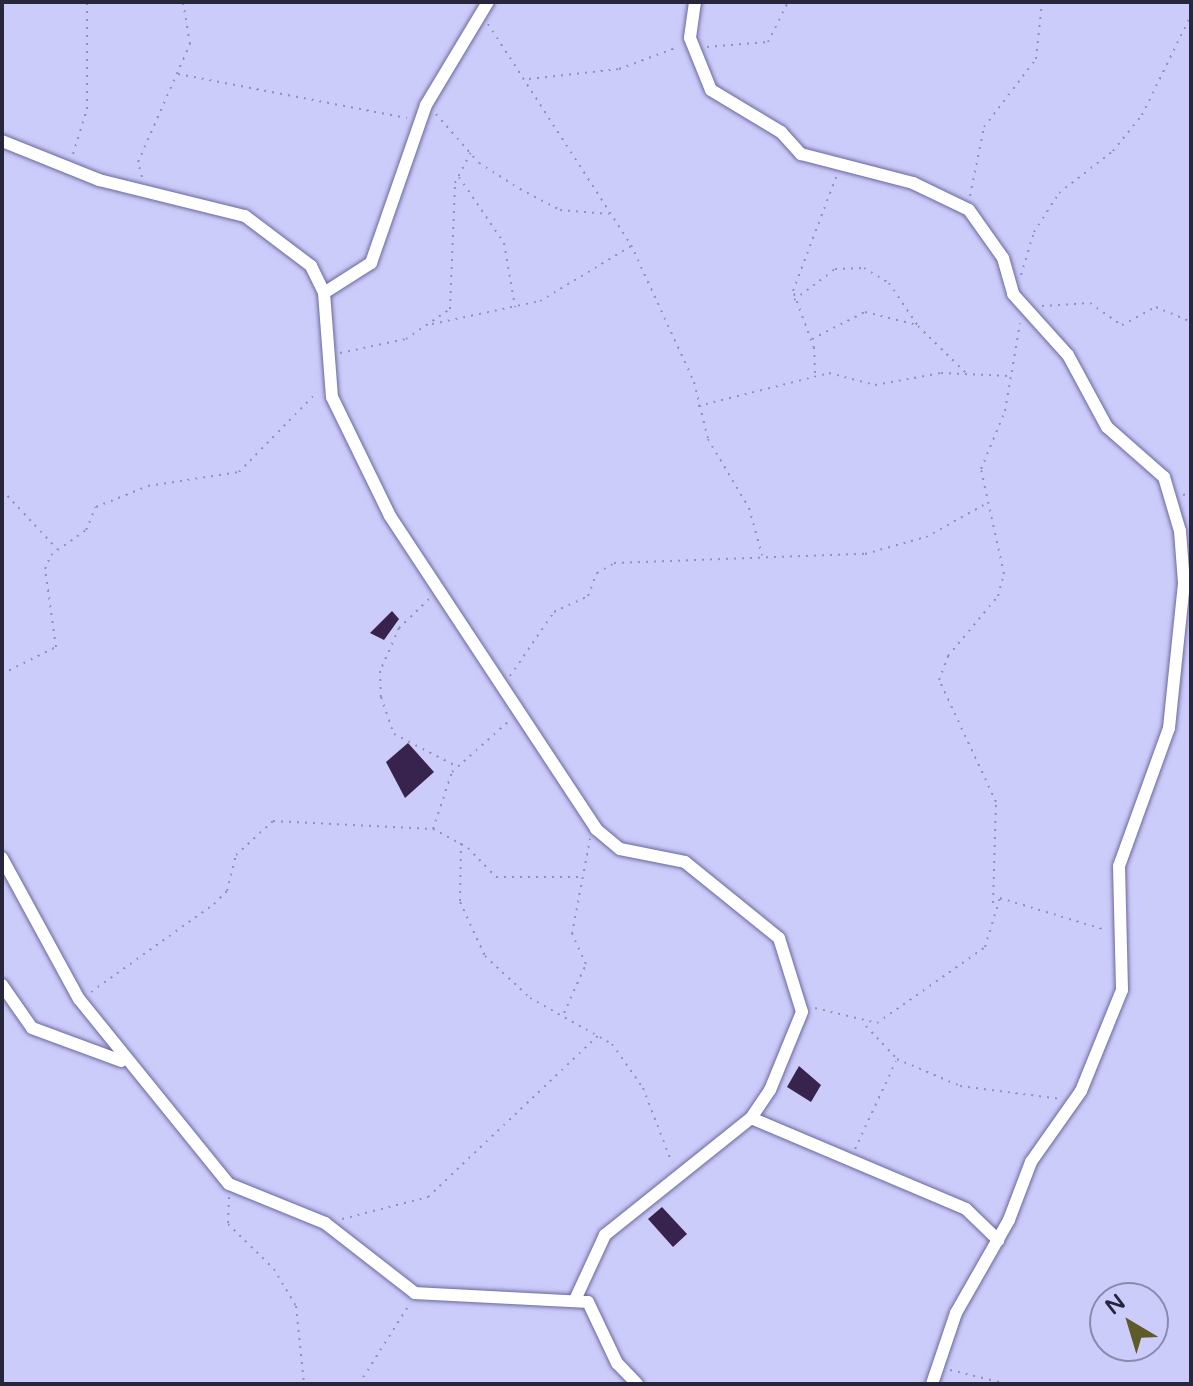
<!DOCTYPE html>
<style>
body{margin:0}
#map{position:relative;width:1193px;height:1386px;overflow:hidden;background:#ccccfb;font-family:"Varela Round",sans-serif}
div>[style]{position:absolute}
.building>*{inset:0;background:#38224e}
.path>*{height:2px;margin-top:-1px;transform-origin:0;background:repeating-linear-gradient(90deg,#9292b8 0 2px,transparent 0 8px)}
.roads{filter:drop-shadow(0 0 2px #6b689d) drop-shadow(0 0 2px #6b689d)}
.street>*{height:12px;margin:-6px;padding:0 6px;transform-origin:6px;border-radius:6px;background:#fff}
span{translate:-50% -50%;white-space:nowrap;text-align:center;line-height:1.15;-webkit-text-stroke:8px #ccccfb;paint-order:stroke}
.frame{position:absolute;inset:0;border:4px solid #27263c;pointer-events:none}
.north{position:absolute;left:1089px;top:1282px;width:80px;height:80px;box-sizing:border-box;background:#ccccfb;border:2px solid #8a8aaf;border-radius:50%;rotate:322deg;font-size:22px;font-weight:700;line-height:32px;text-align:center;color:#27263c}
.north::after{content:'';display:block;margin:auto;width:28px;height:36px;background:#5f5b28;clip-path:polygon(50% 0,100% 100%,50% 72%,0 100%)}
</style>
<div id="map">
<div class="building">
<i style="clip-path:polygon(392px 611px,399px 619px,384px 640px,370px 633px)"></i>
<i style="clip-path:polygon(408px 743px,434px 772px,405px 798px,386px 762px)"></i>
<i style="clip-path:polygon(799px 1066px,821px 1085px,811px 1102px,787px 1087px)"></i>
<i style="clip-path:polygon(662px 1207px,687px 1234px,673px 1247px,648px 1219px)"></i>
</div>
<div class="path">
<i style="left:488px;top:24px;width:263px;rotate:57.1deg"></i>
<i style="left:631px;top:245px;width:151px;rotate:65.3deg"></i>
<i style="left:694px;top:382px;width:59px;rotate:76.2deg"></i>
<i style="left:708px;top:439px;width:80px;rotate:59.3deg"></i>
<i style="left:749px;top:508px;width:49px;rotate:74.5deg"></i>
<i style="left:707px;top:47px;width:61px;rotate:-4.7deg"></i>
<i style="left:768px;top:42px;width:45px;rotate:-63.4deg"></i>
<i style="left:178px;top:74px;width:233px;rotate:10.9deg"></i>
<i style="left:529px;top:79px;width:91px;rotate:-6.3deg"></i>
<i style="left:619px;top:69px;width:63px;rotate:-20.4deg"></i>
<i style="left:436px;top:114px;width:65px;rotate:48.7deg"></i>
<i style="left:479px;top:163px;width:49px;rotate:32.4deg"></i>
<i style="left:520px;top:189px;width:45px;rotate:27.7deg"></i>
<i style="left:560px;top:210px;width:49px;rotate:4.7deg"></i>
<i style="left:73px;top:154px;width:47px;rotate:-72.7deg"></i>
<i style="left:87px;top:109px;width:107px;rotate:-90deg"></i>
<i style="left:142px;top:177px;width:16px;rotate:-105deg"></i>
<i style="left:138px;top:162px;width:129px;rotate:-66.2deg"></i>
<i style="left:190px;top:44px;width:43px;rotate:-99.5deg"></i>
<i style="left:459px;top:177px;width:80px;rotate:55.7deg"></i>
<i style="left:504px;top:243px;width:65px;rotate:80.2deg"></i>
<i style="left:970px;top:196px;width:70px;rotate:-78.5deg"></i>
<i style="left:984px;top:127px;width:86px;rotate:-52.6deg"></i>
<i style="left:1036px;top:59px;width:57px;rotate:-84deg"></i>
<i style="left:1021px;top:275px;width:45px;rotate:-73.2deg"></i>
<i style="left:1034px;top:232px;width:46px;rotate:-57.3deg"></i>
<i style="left:1059px;top:193px;width:68px;rotate:-37.9deg"></i>
<i style="left:1113px;top:151px;width:46px;rotate:-51.1deg"></i>
<i style="left:1142px;top:115px;width:111px;rotate:-63.9deg"></i>
<i style="left:794px;top:300px;width:51px;rotate:-37.1deg"></i>
<i style="left:835px;top:269px;width:29px;rotate:-2deg"></i>
<i style="left:864px;top:268px;width:29px;rotate:31deg"></i>
<i style="left:889px;top:283px;width:52px;rotate:56deg"></i>
<i style="left:918px;top:326px;width:66px;rotate:44.4deg"></i>
<i style="left:1042px;top:306px;width:48px;rotate:-3.6deg"></i>
<i style="left:1090px;top:303px;width:39px;rotate:35deg"></i>
<i style="left:1122px;top:325px;width:38px;rotate:-28deg"></i>
<i style="left:1156px;top:307px;width:38px;rotate:23deg"></i>
<i style="left:432px;top:324px;width:110px;rotate:-12deg"></i>
<i style="left:540px;top:301px;width:106px;rotate:-31.1deg"></i>
<i style="left:812px;top:339px;width:59px;rotate:-27deg"></i>
<i style="left:865px;top:312px;width:54px;rotate:14deg"></i>
<i style="left:340px;top:353px;width:67px;rotate:-12deg"></i>
<i style="left:406px;top:339px;width:53px;rotate:-34.3deg"></i>
<i style="left:450px;top:309px;width:126px;rotate:-87.7deg"></i>
<i style="left:455px;top:183px;width:34px;rotate:-63deg"></i>
<i style="left:815px;top:373px;width:25px;rotate:-92deg"></i>
<i style="left:814px;top:348px;width:61px;rotate:-110.2deg"></i>
<i style="left:793px;top:291px;width:122px;rotate:-69.3deg"></i>
<i style="left:698px;top:406px;width:135px;rotate:-14.1deg"></i>
<i style="left:829px;top:373px;width:48px;rotate:14.6deg"></i>
<i style="left:875px;top:385px;width:67px;rotate:-10.3deg"></i>
<i style="left:941px;top:373px;width:69px;rotate:2.5deg"></i>
<i style="left:2px;top:490px;width:81px;rotate:47deg"></i>
<i style="left:1183px;top:495px;width:8px;rotate:-14deg"></i>
<i style="left:429px;top:599px;width:42px;rotate:136deg"></i>
<i style="left:399px;top:628px;width:47px;rotate:113.8deg"></i>
<i style="left:380px;top:671px;width:26px;rotate:88deg"></i>
<i style="left:381px;top:697px;width:39px;rotate:71deg"></i>
<i style="left:394px;top:734px;width:70px;rotate:27.3deg"></i>
<i style="left:2px;top:674px;width:60px;rotate:-26.6deg"></i>
<i style="left:56px;top:647px;width:79px;rotate:-98deg"></i>
<i style="left:45px;top:569px;width:15px;rotate:-67deg"></i>
<i style="left:51px;top:555px;width:43px;rotate:-35.5deg"></i>
<i style="left:86px;top:530px;width:25px;rotate:-67deg"></i>
<i style="left:96px;top:507px;width:56px;rotate:-22deg"></i>
<i style="left:148px;top:486px;width:92px;rotate:-8.7deg"></i>
<i style="left:239px;top:472px;width:112px;rotate:-45.7deg"></i>
<i style="left:510px;top:676px;width:78px;rotate:-55.5deg"></i>
<i style="left:554px;top:612px;width:38px;rotate:-25deg"></i>
<i style="left:588px;top:596px;width:25px;rotate:-69deg"></i>
<i style="left:597px;top:573px;width:20px;rotate:-30deg"></i>
<i style="left:614px;top:563px;width:251px;rotate:-2.1deg"></i>
<i style="left:865px;top:554px;width:63px;rotate:-15.6deg"></i>
<i style="left:926px;top:537px;width:70px;rotate:-29.1deg"></i>
<i style="left:433px;top:829px;width:40px;rotate:28deg"></i>
<i style="left:468px;top:848px;width:40px;rotate:46deg"></i>
<i style="left:496px;top:877px;width:83px"></i>
<i style="left:461px;top:843px;width:59px;rotate:91deg"></i>
<i style="left:460px;top:902px;width:60px;rotate:65.2deg"></i>
<i style="left:485px;top:956px;width:62px;rotate:43deg"></i>
<i style="left:530px;top:998px;width:94px;rotate:29.3deg"></i>
<i style="left:612px;top:1044px;width:54px;rotate:54.8deg"></i>
<i style="left:643px;top:1088px;width:80px;rotate:68.9deg"></i>
<i style="left:993px;top:903px;width:101px;rotate:-88.3deg"></i>
<i style="left:996px;top:802px;width:135px;rotate:-115deg"></i>
<i style="left:939px;top:680px;width:26px;rotate:-69deg"></i>
<i style="left:948px;top:656px;width:78px;rotate:-50.2deg"></i>
<i style="left:998px;top:596px;width:23px;rotate:-75deg"></i>
<i style="left:1004px;top:574px;width:107px;rotate:-102.4deg"></i>
<i style="left:981px;top:469px;width:63px;rotate:-67.5deg"></i>
<i style="left:1005px;top:411px;width:89px;rotate:-80.3deg"></i>
<i style="left:91px;top:992px;width:151px;rotate:-35.6deg"></i>
<i style="left:214px;top:904px;width:18px;rotate:-45deg"></i>
<i style="left:227px;top:891px;width:37px;rotate:-76deg"></i>
<i style="left:236px;top:855px;width:50px;rotate:-42.6deg"></i>
<i style="left:273px;top:821px;width:160px;rotate:2.9deg"></i>
<i style="left:433px;top:829px;width:60px;rotate:-71.6deg"></i>
<i style="left:452px;top:772px;width:76px;rotate:-41.8deg"></i>
<i style="left:815px;top:1008px;width:64px;rotate:13.6deg"></i>
<i style="left:877px;top:1023px;width:132px;rotate:-35.1deg"></i>
<i style="left:985px;top:947px;width:51px;rotate:-73deg"></i>
<i style="left:1000px;top:898px;width:111px;rotate:16.8deg"></i>
<i style="left:564px;top:1013px;width:54px;rotate:-65.8deg"></i>
<i style="left:586px;top:964px;width:33px;rotate:-115deg"></i>
<i style="left:572px;top:934px;width:97px;rotate:-79.3deg"></i>
<i style="left:866px;top:1026px;width:45px;rotate:46.8deg"></i>
<i style="left:897px;top:1059px;width:69px;rotate:23.2deg"></i>
<i style="left:960px;top:1086px;width:103px;rotate:7.3deg"></i>
<i style="left:855px;top:1149px;width:97px;rotate:-65deg"></i>
<i style="left:229px;top:1197px;width:27px;rotate:92deg"></i>
<i style="left:228px;top:1224px;width:64px;rotate:44.4deg"></i>
<i style="left:274px;top:1269px;width:43px;rotate:59.3deg"></i>
<i style="left:296px;top:1306px;width:78px;rotate:84.1deg"></i>
<i style="left:342px;top:1219px;width:89px;rotate:-14.3deg"></i>
<i style="left:428px;top:1197px;width:236px;rotate:-43.5deg"></i>
<i style="left:950px;top:1370px;width:59px;rotate:13.8deg"></i>
<i style="left:359px;top:1384px;width:93px;rotate:-57.7deg"></i>
</div>
<div class="roads">
<div class="street">
<i style="left:695px;top:2px;width:36px;rotate:98deg"></i>
<i style="left:690px;top:38px;width:56px;rotate:68deg"></i>
<i style="left:711px;top:90px;width:82px;rotate:31deg"></i>
<i style="left:781px;top:132px;width:30px;rotate:48deg"></i>
<i style="left:801px;top:154px;width:116px;rotate:14.5deg"></i>
<i style="left:913px;top:183px;width:62px;rotate:25.7deg"></i>
<i style="left:969px;top:210px;width:59px;rotate:54.7deg"></i>
<i style="left:1003px;top:258px;width:37px;rotate:74deg"></i>
<i style="left:1013px;top:294px;width:82px;rotate:48deg"></i>
<i style="left:1068px;top:355px;width:82px;rotate:61.6deg"></i>
<i style="left:1107px;top:427px;width:76px;rotate:41.3deg"></i>
<i style="left:1164px;top:477px;width:56px;rotate:73.5deg"></i>
<i style="left:1180px;top:531px;width:52px;rotate:85.6deg"></i>
<i style="left:1184px;top:583px;width:146px;rotate:95.9deg"></i>
<i style="left:1169px;top:728px;width:147px;rotate:109.9deg"></i>
<i style="left:1119px;top:866px;width:124px;rotate:88.6deg"></i>
<i style="left:1122px;top:990px;width:109px;rotate:112.1deg"></i>
<i style="left:1081px;top:1091px;width:87px;rotate:125.2deg"></i>
<i style="left:1031px;top:1162px;width:62px;rotate:110.8deg"></i>
<i style="left:1009px;top:1220px;width:107px;rotate:119.7deg"></i>
<i style="left:956px;top:1313px;width:75px;rotate:108.7deg"></i>
<i style="left:2px;top:141px;width:105px;rotate:21.9deg"></i>
<i style="left:99px;top:180px;width:150px;rotate:13.9deg"></i>
<i style="left:245px;top:216px;width:83px;rotate:37.1deg"></i>
<i style="left:311px;top:266px;width:30px;rotate:64deg"></i>
<i style="left:324px;top:293px;width:104px;rotate:85.6deg"></i>
<i style="left:332px;top:397px;width:132px;rotate:64deg"></i>
<i style="left:390px;top:516px;width:375px;rotate:56.6deg"></i>
<i style="left:596px;top:829px;width:31px;rotate:40deg"></i>
<i style="left:620px;top:849px;width:66px;rotate:11.3deg"></i>
<i style="left:685px;top:862px;width:121px;rotate:39deg"></i>
<i style="left:779px;top:938px;width:77px;rotate:72.7deg"></i>
<i style="left:802px;top:1012px;width:84px;rotate:112.3deg"></i>
<i style="left:770px;top:1090px;width:34px;rotate:124deg"></i>
<i style="left:751px;top:1118px;width:187px;rotate:141.3deg"></i>
<i style="left:605px;top:1235px;width:72px;rotate:114.8deg"></i>
<i style="left:324px;top:293px;width:56px;rotate:-32.6deg"></i>
<i style="left:371px;top:263px;width:167px;rotate:-70.8deg"></i>
<i style="left:426px;top:105px;width:120px;rotate:-59deg"></i>
<i style="left:2px;top:858px;width:161px;rotate:61.4deg"></i>
<i style="left:79px;top:999px;width:238px;rotate:51deg"></i>
<i style="left:229px;top:1184px;width:104px;rotate:22.1deg"></i>
<i style="left:325px;top:1223px;width:114px;rotate:37.9deg"></i>
<i style="left:415px;top:1293px;width:173px;rotate:3deg"></i>
<i style="left:588px;top:1302px;width:68px;rotate:64.6deg"></i>
<i style="left:617px;top:1363px;width:29px;rotate:46deg"></i>
<i style="left:2px;top:985px;width:52px;rotate:55.1deg"></i>
<i style="left:32px;top:1028px;width:95px;rotate:20.3deg"></i>
<i style="left:751px;top:1118px;width:233px;rotate:22.9deg"></i>
<i style="left:966px;top:1209px;width:45px;rotate:44.1deg"></i>
</div>
</div>
<div class="frame"></div>
<div class="north">N</div>
</div>
